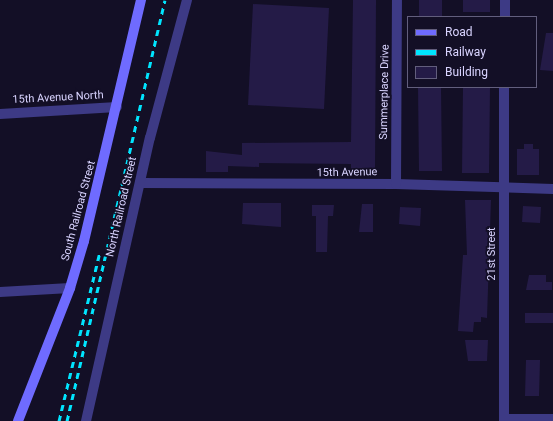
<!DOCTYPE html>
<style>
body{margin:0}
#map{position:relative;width:553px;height:421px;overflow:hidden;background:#130f26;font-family:Roboto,sans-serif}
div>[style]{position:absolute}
.building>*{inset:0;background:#241b47}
.street>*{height:10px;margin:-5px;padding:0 5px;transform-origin:5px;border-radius:5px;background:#3d3a85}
.secondary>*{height:10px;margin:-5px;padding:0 5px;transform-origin:5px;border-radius:5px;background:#6f6bff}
.rail>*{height:3px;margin-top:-1.5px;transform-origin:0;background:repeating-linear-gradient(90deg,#00e5ff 0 6px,transparent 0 11px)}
span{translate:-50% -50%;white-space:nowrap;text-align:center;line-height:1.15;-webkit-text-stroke:3.5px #130f26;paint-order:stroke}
.street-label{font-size:11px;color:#d9d4ff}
.legend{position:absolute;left:407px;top:16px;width:130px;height:72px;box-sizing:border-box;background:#130f26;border:1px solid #625e7d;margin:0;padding:5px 7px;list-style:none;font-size:12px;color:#d9d4ff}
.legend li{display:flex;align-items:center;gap:8px;height:20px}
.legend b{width:20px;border:1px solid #625e7d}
</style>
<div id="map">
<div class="building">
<i style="clip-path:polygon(353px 0,376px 0,375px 171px,351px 170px,351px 164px,259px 163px,259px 167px,228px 166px,228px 172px,206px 172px,206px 151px,242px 155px,242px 143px,351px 142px)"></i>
<i style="clip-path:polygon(419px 0,442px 0,442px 17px,419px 17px)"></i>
<i style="clip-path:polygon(463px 0,490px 0,490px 12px,463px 12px)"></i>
<i style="clip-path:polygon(253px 4px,329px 8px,324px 109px,248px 105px)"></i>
<i style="clip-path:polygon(546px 33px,553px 33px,553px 71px,540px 70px)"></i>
<i style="clip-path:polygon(418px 87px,441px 87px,442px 171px,419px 171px)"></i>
<i style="clip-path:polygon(463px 87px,490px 87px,489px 173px,462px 173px)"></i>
<i style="clip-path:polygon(524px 144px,533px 144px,533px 149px,539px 149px,539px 175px,517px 175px,517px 149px,524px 149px)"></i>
<i style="clip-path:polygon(465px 200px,491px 200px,487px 318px,481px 317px,481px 322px,474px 322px,473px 332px,458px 331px,463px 255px,467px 255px)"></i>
<i style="clip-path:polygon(243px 203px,281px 203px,281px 227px,242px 224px)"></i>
<i style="clip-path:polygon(362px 204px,373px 204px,373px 232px,359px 232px)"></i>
<i style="clip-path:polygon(312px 205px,334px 205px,333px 216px,328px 216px,327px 252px,316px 252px,316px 216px,312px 216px)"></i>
<i style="clip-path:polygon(523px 206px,541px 207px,540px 223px,522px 222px)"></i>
<i style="clip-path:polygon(400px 207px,421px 208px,420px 226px,399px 224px)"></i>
<i style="clip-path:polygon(529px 275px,546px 275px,546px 282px,552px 282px,552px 290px,526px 290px)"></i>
<i style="clip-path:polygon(525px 313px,553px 313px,553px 323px,525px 323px)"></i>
<i style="clip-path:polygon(465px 340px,488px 340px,487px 361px,468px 361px)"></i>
<i style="clip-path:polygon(526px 360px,540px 360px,539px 396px,525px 396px)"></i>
</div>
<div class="street">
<i style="left:505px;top:17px;width:17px;rotate:-90deg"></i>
<i style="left:0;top:114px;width:117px;rotate:-3.4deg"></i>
<i style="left:141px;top:183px;width:255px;rotate:0.2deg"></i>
<i style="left:396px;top:184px;width:157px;rotate:1.8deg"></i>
<i style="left:396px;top:184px;width:184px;rotate:-89.7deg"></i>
<i style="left:0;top:292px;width:70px;rotate:-3.3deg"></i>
<i style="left:504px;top:419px;width:49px"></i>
<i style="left:86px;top:421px;width:290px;rotate:-77.3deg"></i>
<i style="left:150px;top:138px;width:143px;rotate:-75deg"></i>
<i style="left:504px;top:421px;width:334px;rotate:-90deg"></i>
</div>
<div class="secondary">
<i style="left:18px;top:421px;width:143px;rotate:-68.6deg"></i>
<i style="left:70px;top:288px;width:49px;rotate:-73.4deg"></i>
<i style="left:84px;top:241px;width:248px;rotate:-76.7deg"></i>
</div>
<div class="rail">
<i style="left:59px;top:421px;width:174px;rotate:-76.4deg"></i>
<i style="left:67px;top:421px;width:432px;rotate:-76.9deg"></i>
</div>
<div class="street-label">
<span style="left:385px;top:92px;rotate:-89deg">Summerplace Drive</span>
<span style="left:58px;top:98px;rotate:-3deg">15th Avenue North</span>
<span style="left:347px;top:173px;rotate:-1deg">15th Avenue</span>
<span style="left:122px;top:207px;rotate:-77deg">North Railroad Street</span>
<span style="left:79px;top:211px;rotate:-75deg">South Railroad Street</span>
<span style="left:492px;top:254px;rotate:-90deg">21st Street</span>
</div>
<ul class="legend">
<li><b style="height:5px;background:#6f6bff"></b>Road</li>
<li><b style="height:5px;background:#00e5ff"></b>Railway</li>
<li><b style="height:11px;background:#241b47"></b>Building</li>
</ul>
</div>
